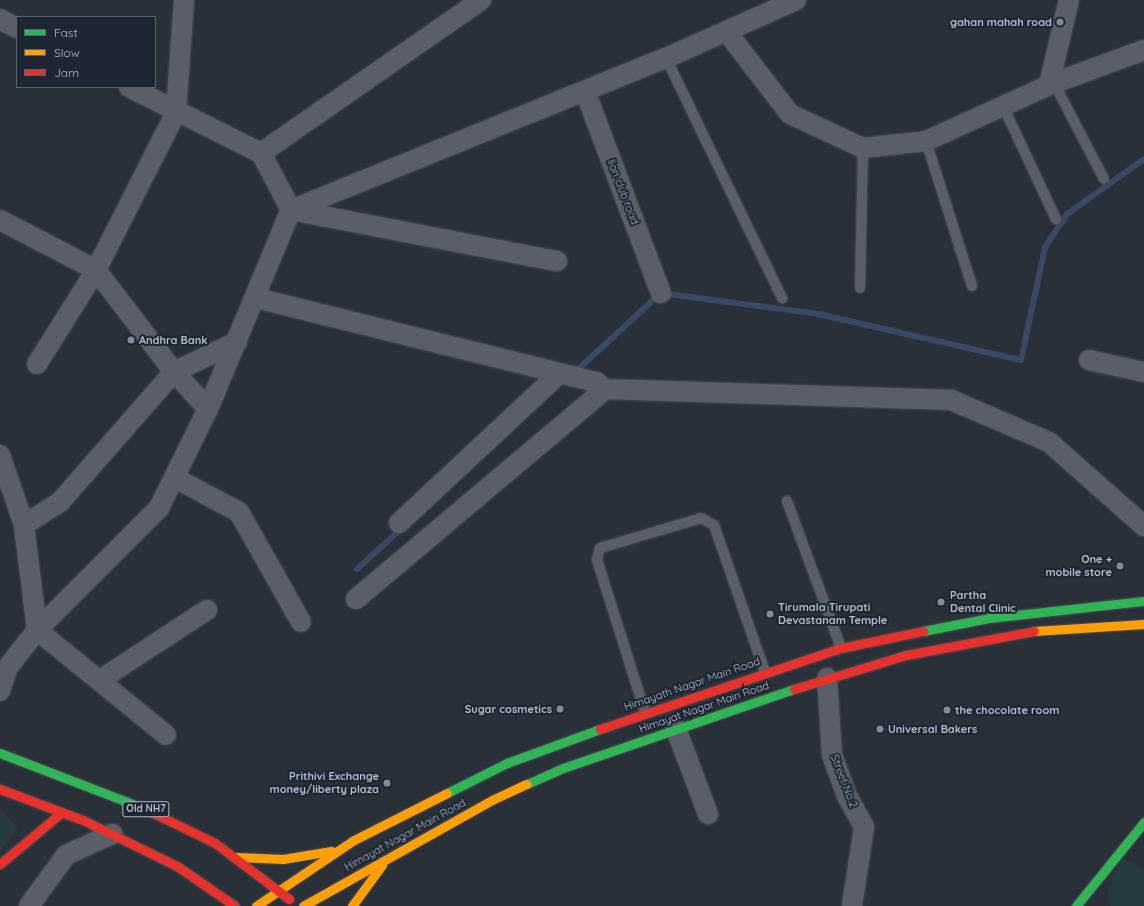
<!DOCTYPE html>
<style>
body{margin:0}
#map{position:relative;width:1144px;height:906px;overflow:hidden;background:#2a3038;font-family:Quicksand,sans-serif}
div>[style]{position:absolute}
.green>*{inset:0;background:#273a3e}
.stream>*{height:6px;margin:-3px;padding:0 3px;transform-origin:3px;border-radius:3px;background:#384963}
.roads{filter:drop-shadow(0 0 1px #484c53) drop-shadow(0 0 1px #484c53)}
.lane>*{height:10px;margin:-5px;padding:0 5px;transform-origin:5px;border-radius:5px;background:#5a5e66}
.street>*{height:20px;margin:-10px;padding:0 10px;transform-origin:10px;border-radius:10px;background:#5a5e66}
.fast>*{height:9px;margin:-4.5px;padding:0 4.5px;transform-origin:4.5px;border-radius:4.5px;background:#30b455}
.slow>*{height:9px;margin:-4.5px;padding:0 4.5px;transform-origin:4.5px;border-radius:4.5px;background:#ff9f0a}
.jam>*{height:9px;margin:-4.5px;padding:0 4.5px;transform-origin:4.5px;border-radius:4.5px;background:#e5322d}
.dots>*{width:11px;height:11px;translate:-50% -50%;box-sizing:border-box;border:2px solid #1d2633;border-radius:50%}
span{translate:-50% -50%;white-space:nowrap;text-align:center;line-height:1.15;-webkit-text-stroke:4px #1d2633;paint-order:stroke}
.shield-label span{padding:1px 3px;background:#1d2633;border:1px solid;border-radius:3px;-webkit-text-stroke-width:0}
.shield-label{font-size:10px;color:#b4bcc9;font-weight:700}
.poi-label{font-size:11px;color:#b4bcc9;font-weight:700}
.right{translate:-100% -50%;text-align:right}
.left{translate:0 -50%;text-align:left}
.street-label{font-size:11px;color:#b4bcc9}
.legend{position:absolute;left:16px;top:16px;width:140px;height:72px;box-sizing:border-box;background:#1d2633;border:1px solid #59626f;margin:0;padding:5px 7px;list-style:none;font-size:12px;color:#b4bcc9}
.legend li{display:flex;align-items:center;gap:8px;height:20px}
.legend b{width:20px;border:1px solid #59626f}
</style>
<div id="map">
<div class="green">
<i style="clip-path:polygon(0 808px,18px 828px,0 851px)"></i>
<i style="clip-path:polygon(1123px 857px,1144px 871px,1144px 906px,1110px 906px,1107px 888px)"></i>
</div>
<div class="stream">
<i style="left:575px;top:372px;width:117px;rotate:-42.6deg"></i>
<i style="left:661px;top:293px;width:158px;rotate:7.6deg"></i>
<i style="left:818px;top:314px;width:208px;rotate:12.8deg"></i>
<i style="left:1021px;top:360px;width:116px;rotate:-78deg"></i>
<i style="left:1045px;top:247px;width:40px;rotate:-56deg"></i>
<i style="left:1067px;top:214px;width:95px;rotate:-35.5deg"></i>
<i style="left:357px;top:569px;width:62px;rotate:-42.4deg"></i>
</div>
<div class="roads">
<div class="lane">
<i style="left:666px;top:58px;width:267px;rotate:64.2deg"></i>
<i style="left:1054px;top:83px;width:108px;rotate:62.5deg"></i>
<i style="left:1003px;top:106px;width:125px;rotate:64.9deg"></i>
<i style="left:926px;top:141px;width:152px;rotate:72.4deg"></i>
<i style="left:860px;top:288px;width:140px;rotate:-88.8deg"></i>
<i style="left:787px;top:501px;width:157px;rotate:69.8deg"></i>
<i style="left:645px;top:712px;width:159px;rotate:-107.5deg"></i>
<i style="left:597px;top:560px;width:12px;rotate:-76deg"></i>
<i style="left:600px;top:548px;width:105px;rotate:-16.5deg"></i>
<i style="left:701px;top:518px;width:15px;rotate:28deg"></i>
<i style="left:714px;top:525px;width:156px;rotate:70.9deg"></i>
</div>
<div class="street">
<i style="left:0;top:19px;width:19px;rotate:28deg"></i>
<i style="left:727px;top:32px;width:103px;rotate:52.5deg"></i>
<i style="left:790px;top:114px;width:81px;rotate:25deg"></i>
<i style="left:863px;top:148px;width:63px;rotate:-6.3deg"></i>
<i style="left:926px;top:141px;width:141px;rotate:-24.4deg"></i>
<i style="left:1054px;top:83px;width:96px;rotate:-20.1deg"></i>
<i style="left:1049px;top:85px;width:87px;rotate:-76.8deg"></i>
<i style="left:129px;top:87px;width:148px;rotate:26.6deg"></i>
<i style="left:261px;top:153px;width:64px;rotate:62.2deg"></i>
<i style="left:291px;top:210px;width:271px;rotate:10.9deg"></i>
<i style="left:585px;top:91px;width:216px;rotate:69.4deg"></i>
<i style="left:261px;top:153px;width:268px;rotate:-34.8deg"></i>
<i style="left:0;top:220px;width:108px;rotate:27.5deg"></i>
<i style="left:96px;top:270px;width:128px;rotate:52.6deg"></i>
<i style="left:174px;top:372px;width:50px;rotate:47.4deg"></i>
<i style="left:256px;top:298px;width:350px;rotate:13.9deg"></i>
<i style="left:596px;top:382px;width:11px;rotate:38deg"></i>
<i style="left:605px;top:389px;width:346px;rotate:1.8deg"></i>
<i style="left:951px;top:400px;width:107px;rotate:23.2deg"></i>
<i style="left:1049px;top:442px;width:127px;rotate:41.5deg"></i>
<i style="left:1089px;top:360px;width:56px;rotate:12.3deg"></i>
<i style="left:37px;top:364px;width:111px;rotate:-57.9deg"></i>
<i style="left:96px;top:270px;width:177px;rotate:-63.1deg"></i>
<i style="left:176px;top:112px;width:112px;rotate:-85.9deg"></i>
<i style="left:0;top:455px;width:74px;rotate:71.1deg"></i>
<i style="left:24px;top:525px;width:106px;rotate:82.9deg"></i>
<i style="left:37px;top:630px;width:166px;rotate:39.1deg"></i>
<i style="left:175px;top:478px;width:72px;rotate:28deg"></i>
<i style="left:239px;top:512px;width:126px;rotate:60.6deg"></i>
<i style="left:399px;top:523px;width:219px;rotate:-43deg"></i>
<i style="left:24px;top:525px;width:43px;rotate:-32.6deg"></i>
<i style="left:60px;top:502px;width:173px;rotate:-48.8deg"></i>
<i style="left:174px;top:372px;width:70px;rotate:-25.5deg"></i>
<i style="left:356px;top:599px;width:326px;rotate:-40.1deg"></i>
<i style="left:827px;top:678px;width:77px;rotate:86.3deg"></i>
<i style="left:832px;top:755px;width:44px;rotate:69.9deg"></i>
<i style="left:847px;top:796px;width:35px;rotate:61deg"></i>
<i style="left:864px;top:827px;width:80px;rotate:98.6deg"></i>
<i style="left:100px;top:680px;width:128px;rotate:-33.2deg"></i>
<i style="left:0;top:691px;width:25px;rotate:-72deg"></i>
<i style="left:8px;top:667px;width:47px;rotate:-51.9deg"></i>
<i style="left:37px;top:630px;width:173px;rotate:-45deg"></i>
<i style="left:159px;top:508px;width:110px;rotate:-63.7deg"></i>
<i style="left:208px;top:409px;width:216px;rotate:-67.4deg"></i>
<i style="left:291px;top:210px;width:405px;rotate:-22.1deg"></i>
<i style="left:666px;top:58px;width:142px;rotate:-24deg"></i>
<i style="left:676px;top:729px;width:91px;rotate:69.4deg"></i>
<i style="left:29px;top:906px;width:63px;rotate:-54deg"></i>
<i style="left:66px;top:855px;width:51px;rotate:-24.5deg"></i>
</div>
<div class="fast">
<i style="left:923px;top:631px;width:67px;rotate:-11.1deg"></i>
<i style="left:989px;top:618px;width:156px;rotate:-6.3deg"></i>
<i style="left:0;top:753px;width:153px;rotate:21deg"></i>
<i style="left:527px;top:784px;width:39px;rotate:-24deg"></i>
<i style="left:563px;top:768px;width:244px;rotate:-18.9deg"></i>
<i style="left:447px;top:793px;width:67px;rotate:-26.6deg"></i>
<i style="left:507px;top:763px;width:99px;rotate:-20.1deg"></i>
<i style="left:1076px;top:906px;width:108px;rotate:-51deg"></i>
</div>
<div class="slow">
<i style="left:1034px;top:631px;width:110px;rotate:-3.6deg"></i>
<i style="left:237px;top:857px;width:46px;rotate:2.5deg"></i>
<i style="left:283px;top:859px;width:49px;rotate:-9.5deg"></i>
<i style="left:256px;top:906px;width:118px;rotate:-34deg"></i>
<i style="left:354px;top:840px;width:104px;rotate:-26.8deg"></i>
<i style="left:303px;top:906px;width:217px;rotate:-29.3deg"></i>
<i style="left:492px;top:800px;width:38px;rotate:-25deg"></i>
<i style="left:352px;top:906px;width:51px;rotate:-53.8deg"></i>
</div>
<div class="jam">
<i style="left:794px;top:689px;width:117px;rotate:-16.9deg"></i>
<i style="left:906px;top:655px;width:130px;rotate:-10.6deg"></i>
<i style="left:600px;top:729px;width:254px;rotate:-18.6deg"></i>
<i style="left:841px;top:648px;width:84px;rotate:-11.7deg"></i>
<i style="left:0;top:789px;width:89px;rotate:20.5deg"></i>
<i style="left:83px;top:820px;width:105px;rotate:26.1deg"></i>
<i style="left:177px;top:866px;width:70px;rotate:34.6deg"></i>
<i style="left:143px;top:808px;width:80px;rotate:25.9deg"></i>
<i style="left:215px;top:843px;width:93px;rotate:37.1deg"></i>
<i style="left:0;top:864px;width:81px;rotate:-40deg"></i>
</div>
</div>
<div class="dots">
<i style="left:1060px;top:22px;background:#848b96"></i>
<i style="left:131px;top:340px;background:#848b96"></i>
<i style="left:1120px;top:566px;background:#848b96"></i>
<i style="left:941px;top:602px;background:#848b96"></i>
<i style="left:770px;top:614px;background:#848b96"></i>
<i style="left:560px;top:709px;background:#848b96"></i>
<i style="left:947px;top:710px;background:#848b96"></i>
<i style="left:880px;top:729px;background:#848b96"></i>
<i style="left:387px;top:783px;background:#848b96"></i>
</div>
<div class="shield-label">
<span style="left:146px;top:809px">Old NH7</span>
</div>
<div class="poi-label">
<span class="right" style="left:1052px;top:22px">gahan mahah road</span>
<span class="left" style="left:139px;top:340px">Andhra Bank</span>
<span class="right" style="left:1112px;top:566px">One +<br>mobile store</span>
<span class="left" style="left:950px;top:602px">Partha<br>Dental Clinic</span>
<span class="left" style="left:778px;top:614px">Tirumala Tirupati<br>Devastanam Temple</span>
<span class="right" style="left:552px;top:709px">Sugar cosmetics</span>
<span class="left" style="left:955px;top:710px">the chocolate room</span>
<span class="left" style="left:888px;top:729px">Universal Bakers</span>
<span class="right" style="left:379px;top:783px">Prithivi Exchange<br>money/liberty plaza</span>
</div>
<div class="street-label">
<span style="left:623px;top:192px;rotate:69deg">lion club road</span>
<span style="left:692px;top:684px;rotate:-19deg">Himayath Nagar Main Road</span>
<span style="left:704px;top:707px;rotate:-19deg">Himayat Nagar Main Road</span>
<span style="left:844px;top:781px;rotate:69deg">Street No.2</span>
<span style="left:405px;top:835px;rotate:-29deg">Himayat Nagar Main Road</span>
</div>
<ul class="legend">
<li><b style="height:5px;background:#30b455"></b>Fast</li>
<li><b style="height:5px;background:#ff9f0a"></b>Slow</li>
<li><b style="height:5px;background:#e5322d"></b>Jam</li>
</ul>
</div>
